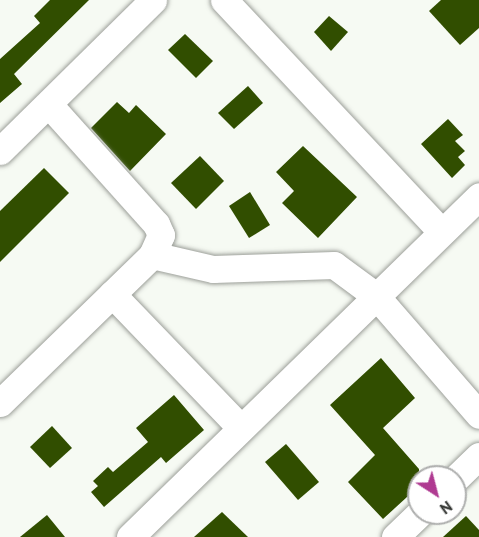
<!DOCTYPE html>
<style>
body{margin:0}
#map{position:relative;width:479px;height:537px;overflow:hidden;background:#f6faf3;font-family:"PT Sans",sans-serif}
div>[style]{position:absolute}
.building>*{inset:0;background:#314e00}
.roads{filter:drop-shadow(0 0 2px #9c9f99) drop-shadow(0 0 2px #9c9f99)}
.minor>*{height:27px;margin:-13.5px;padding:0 13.5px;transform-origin:13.5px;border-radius:13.5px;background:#fff}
span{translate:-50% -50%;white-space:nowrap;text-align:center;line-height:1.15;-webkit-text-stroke:6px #fff;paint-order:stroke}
.north{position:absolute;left:407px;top:465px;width:60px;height:60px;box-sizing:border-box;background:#fff;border:2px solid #adaead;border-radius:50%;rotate:144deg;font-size:16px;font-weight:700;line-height:24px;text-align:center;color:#333532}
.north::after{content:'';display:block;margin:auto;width:21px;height:27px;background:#af3a91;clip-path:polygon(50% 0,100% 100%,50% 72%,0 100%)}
</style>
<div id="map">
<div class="building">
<i style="clip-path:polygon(50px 0,89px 0,14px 74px,22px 84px,0 103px,0 59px,40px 23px,34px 16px)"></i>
<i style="clip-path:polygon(441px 0,479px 0,479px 28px,460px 45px,429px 11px)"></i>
<i style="clip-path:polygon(329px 16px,348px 32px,331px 51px,314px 32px)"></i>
<i style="clip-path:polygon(185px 34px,213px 61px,196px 78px,168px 50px)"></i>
<i style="clip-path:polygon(248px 86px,263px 103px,234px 129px,218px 113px)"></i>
<i style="clip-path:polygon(117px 102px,129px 113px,136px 105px,166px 134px,130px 171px,91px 128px)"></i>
<i style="clip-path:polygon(448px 119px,463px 135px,455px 141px,465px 151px,458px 157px,465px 165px,452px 178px,421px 144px)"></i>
<i style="clip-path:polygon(303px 146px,357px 197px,318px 238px,282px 203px,294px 191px,276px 172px)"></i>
<i style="clip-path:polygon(200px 156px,224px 181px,196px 209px,171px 183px)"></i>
<i style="clip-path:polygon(44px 168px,69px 193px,0 262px,0 211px)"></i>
<i style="clip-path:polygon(250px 192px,270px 225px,249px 238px,229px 206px)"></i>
<i style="clip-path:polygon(381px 358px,415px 398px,383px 428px,419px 469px,419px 486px,383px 519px,348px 482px,375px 455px,330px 405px)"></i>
<i style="clip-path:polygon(174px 395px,204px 430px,166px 463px,161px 457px,104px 507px,91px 492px,98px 486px,93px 481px,108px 467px,113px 472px,148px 442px,136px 428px)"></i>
<i style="clip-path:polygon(52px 426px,72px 448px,50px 468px,30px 447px)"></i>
<i style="clip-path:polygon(286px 444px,319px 482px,298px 500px,265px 462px)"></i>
<i style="clip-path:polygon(222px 512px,248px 537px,194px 537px)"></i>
<i style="clip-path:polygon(47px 515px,65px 537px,20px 537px)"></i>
<i style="clip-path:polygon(466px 516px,479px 530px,479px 537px,443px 537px)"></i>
</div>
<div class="roads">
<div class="minor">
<i style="left:224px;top:0;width:318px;rotate:46.8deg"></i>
<i style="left:0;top:151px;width:215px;rotate:-44.6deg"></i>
<i style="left:152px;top:255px;width:63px;rotate:12.9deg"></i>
<i style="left:213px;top:269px;width:121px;rotate:-1.9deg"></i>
<i style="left:334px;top:265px;width:52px;rotate:36.4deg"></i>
<i style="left:376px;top:296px;width:157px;rotate:49.1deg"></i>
<i style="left:112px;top:294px;width:186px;rotate:46.1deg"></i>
<i style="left:0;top:403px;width:212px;rotate:-44.2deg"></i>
<i style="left:152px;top:255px;width:22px;rotate:-66deg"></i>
<i style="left:161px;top:235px;width:12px;rotate:-114deg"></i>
<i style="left:156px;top:224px;width:159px;rotate:-131.9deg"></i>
<i style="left:455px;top:479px;width:33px;rotate:-44deg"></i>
<i style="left:130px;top:537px;width:488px;rotate:-44.3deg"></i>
<i style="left:395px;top:537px;width:35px;rotate:-44deg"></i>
</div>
</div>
<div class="north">N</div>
</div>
